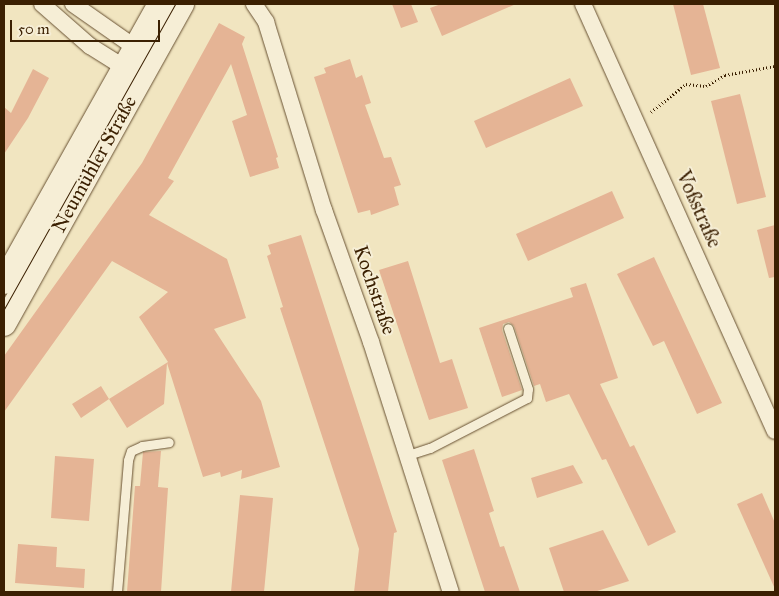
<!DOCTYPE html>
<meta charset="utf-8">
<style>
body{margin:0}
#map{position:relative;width:779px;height:596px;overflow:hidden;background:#f1e5c0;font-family:"IM FELL Great Primer",serif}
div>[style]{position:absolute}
.building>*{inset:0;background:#e5b495}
.path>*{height:3px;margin-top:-1.5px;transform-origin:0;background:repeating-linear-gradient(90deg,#3b2002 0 1px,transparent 0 3.5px)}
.roads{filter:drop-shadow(0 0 1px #685132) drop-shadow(0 0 1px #685132)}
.lane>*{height:9px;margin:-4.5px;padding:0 4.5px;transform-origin:4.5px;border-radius:4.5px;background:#f6eed6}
.street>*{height:16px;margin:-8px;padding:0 8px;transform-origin:8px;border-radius:8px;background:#f6eed6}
.secondary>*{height:24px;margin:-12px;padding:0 12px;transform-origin:12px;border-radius:12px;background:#f6eed6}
.tram>*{height:1px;margin:-0.5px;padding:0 0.5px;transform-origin:0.5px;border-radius:0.5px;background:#3b2002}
span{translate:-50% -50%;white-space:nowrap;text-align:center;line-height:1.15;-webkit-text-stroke:4px #f6eed6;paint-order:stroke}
.street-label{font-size:20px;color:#3b2002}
.frame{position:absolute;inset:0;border:5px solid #3b2002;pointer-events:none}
.scale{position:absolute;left:10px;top:20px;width:150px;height:22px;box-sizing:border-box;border:2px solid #3b2002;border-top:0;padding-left:6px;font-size:15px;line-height:18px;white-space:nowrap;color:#3b2002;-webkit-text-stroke:4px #f6eed6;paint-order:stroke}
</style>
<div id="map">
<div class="building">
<i style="clip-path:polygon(392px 4px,411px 4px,418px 22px,401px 28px)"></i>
<i style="clip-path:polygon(441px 4px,516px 4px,442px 36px,430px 8px)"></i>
<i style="clip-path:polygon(673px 4px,703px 4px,720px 68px,691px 75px)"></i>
<i style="clip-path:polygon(219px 23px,245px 37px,242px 44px,278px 157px,276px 158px,279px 168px,250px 177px,232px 121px,247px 115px,231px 64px,168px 178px,174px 181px,149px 215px,227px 259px,246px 318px,214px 329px,261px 401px,280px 467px,241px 479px,242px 470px,221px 477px,220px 472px,203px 477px,167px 363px,164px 404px,127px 428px,109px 399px,81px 418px,72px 404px,101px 386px,109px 399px,168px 362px,139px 317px,168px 292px,112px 261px,4px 412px,4px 356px,142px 163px)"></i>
<i style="clip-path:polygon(350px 59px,356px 78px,362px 75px,371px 103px,365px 105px,384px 158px,391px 157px,401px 185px,394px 187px,399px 205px,371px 215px,370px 210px,358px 213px,314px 77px,326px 73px,324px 68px)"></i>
<i style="clip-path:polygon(33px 69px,49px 78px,28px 118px,4px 154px,4px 107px,11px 113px)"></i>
<i style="clip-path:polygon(570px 78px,583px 106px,486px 148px,474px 121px)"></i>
<i style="clip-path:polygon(740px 94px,766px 197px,737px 204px,711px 101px)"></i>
<i style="clip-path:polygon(612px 191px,624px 218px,528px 261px,516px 234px)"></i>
<i style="clip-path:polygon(775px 225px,775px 277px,769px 278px,757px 230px)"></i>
<i style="clip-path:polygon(301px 235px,397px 532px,394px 533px,388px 592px,354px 592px,359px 549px,280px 308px,283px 307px,267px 256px,271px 254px,268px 245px)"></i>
<i style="clip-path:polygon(654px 257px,722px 403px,697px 414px,664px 341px,653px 346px,617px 274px)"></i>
<i style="clip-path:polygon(408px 261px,440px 363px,452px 359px,468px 408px,429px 420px,379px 270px)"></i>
<i style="clip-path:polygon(586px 283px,618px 378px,600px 384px,630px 447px,634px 445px,676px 532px,648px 546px,606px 459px,602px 460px,569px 394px,546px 402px,540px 384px,534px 386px,514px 326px,509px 322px,503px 324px,502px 330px,522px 390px,502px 397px,479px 328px,573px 297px,570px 288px)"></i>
<i style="clip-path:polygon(474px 449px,494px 511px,489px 513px,500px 547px,504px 546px,520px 592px,485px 592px,442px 460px)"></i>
<i style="clip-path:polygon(161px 451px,158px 487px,168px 488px,161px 592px,127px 592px,135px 486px,140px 486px,143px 452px)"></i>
<i style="clip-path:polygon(55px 456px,94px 459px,89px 521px,51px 518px)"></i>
<i style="clip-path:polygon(573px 465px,583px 483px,537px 498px,531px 478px)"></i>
<i style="clip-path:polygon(762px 493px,775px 523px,775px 589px,737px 504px)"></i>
<i style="clip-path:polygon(240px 495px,273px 498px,264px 592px,231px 592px)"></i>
<i style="clip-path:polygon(603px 530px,629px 581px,594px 592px,564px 592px,549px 548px)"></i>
<i style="clip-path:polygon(18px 544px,57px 547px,56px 567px,85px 569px,84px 588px,15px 583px)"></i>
</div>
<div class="path">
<i style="left:651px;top:112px;width:45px;rotate:-38.7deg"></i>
<i style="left:686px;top:84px;width:20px;rotate:6deg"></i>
<i style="left:706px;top:86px;width:22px;rotate:-30deg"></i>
<i style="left:725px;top:75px;width:51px;rotate:-10.2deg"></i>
</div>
<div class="roads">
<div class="lane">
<i style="left:408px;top:455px;width:23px;rotate:-18deg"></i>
<i style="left:430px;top:448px;width:109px;rotate:-27.3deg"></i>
<i style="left:527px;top:398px;width:9px;rotate:-84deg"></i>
<i style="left:528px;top:389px;width:64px;rotate:-108.2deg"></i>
<i style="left:117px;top:592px;width:132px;rotate:-85.2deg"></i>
<i style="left:128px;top:460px;width:9px;rotate:-72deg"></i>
<i style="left:131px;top:451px;width:12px;rotate:-24deg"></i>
<i style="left:142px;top:446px;width:27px;rotate:-8deg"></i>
</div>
<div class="street">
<i style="left:42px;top:4px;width:64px;rotate:41.2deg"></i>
<i style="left:90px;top:46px;width:41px;rotate:32.2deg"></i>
<i style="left:125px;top:68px;width:9px;rotate:6deg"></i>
<i style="left:73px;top:4px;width:85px;rotate:35deg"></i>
<i style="left:254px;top:4px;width:22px;rotate:56deg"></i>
<i style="left:266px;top:22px;width:197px;rotate:72.9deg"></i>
<i style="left:324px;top:210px;width:140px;rotate:70.4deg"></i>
<i style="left:371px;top:342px;width:262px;rotate:72.3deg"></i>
<i style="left:583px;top:4px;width:468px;rotate:65.8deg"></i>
</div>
<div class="secondary">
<i style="left:4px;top:282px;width:319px;rotate:-60.7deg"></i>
<i style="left:4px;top:324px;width:366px;rotate:-60.9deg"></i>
</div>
</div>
<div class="tram">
<i style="left:4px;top:309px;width:350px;rotate:-60.7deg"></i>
</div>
<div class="street-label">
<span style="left:94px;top:164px;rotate:-61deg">Neumühler Straße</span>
<span style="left:699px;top:209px;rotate:66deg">Voßstraße</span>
<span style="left:375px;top:290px;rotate:71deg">Kochstraße</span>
</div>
<div class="frame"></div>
<div class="scale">50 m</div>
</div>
